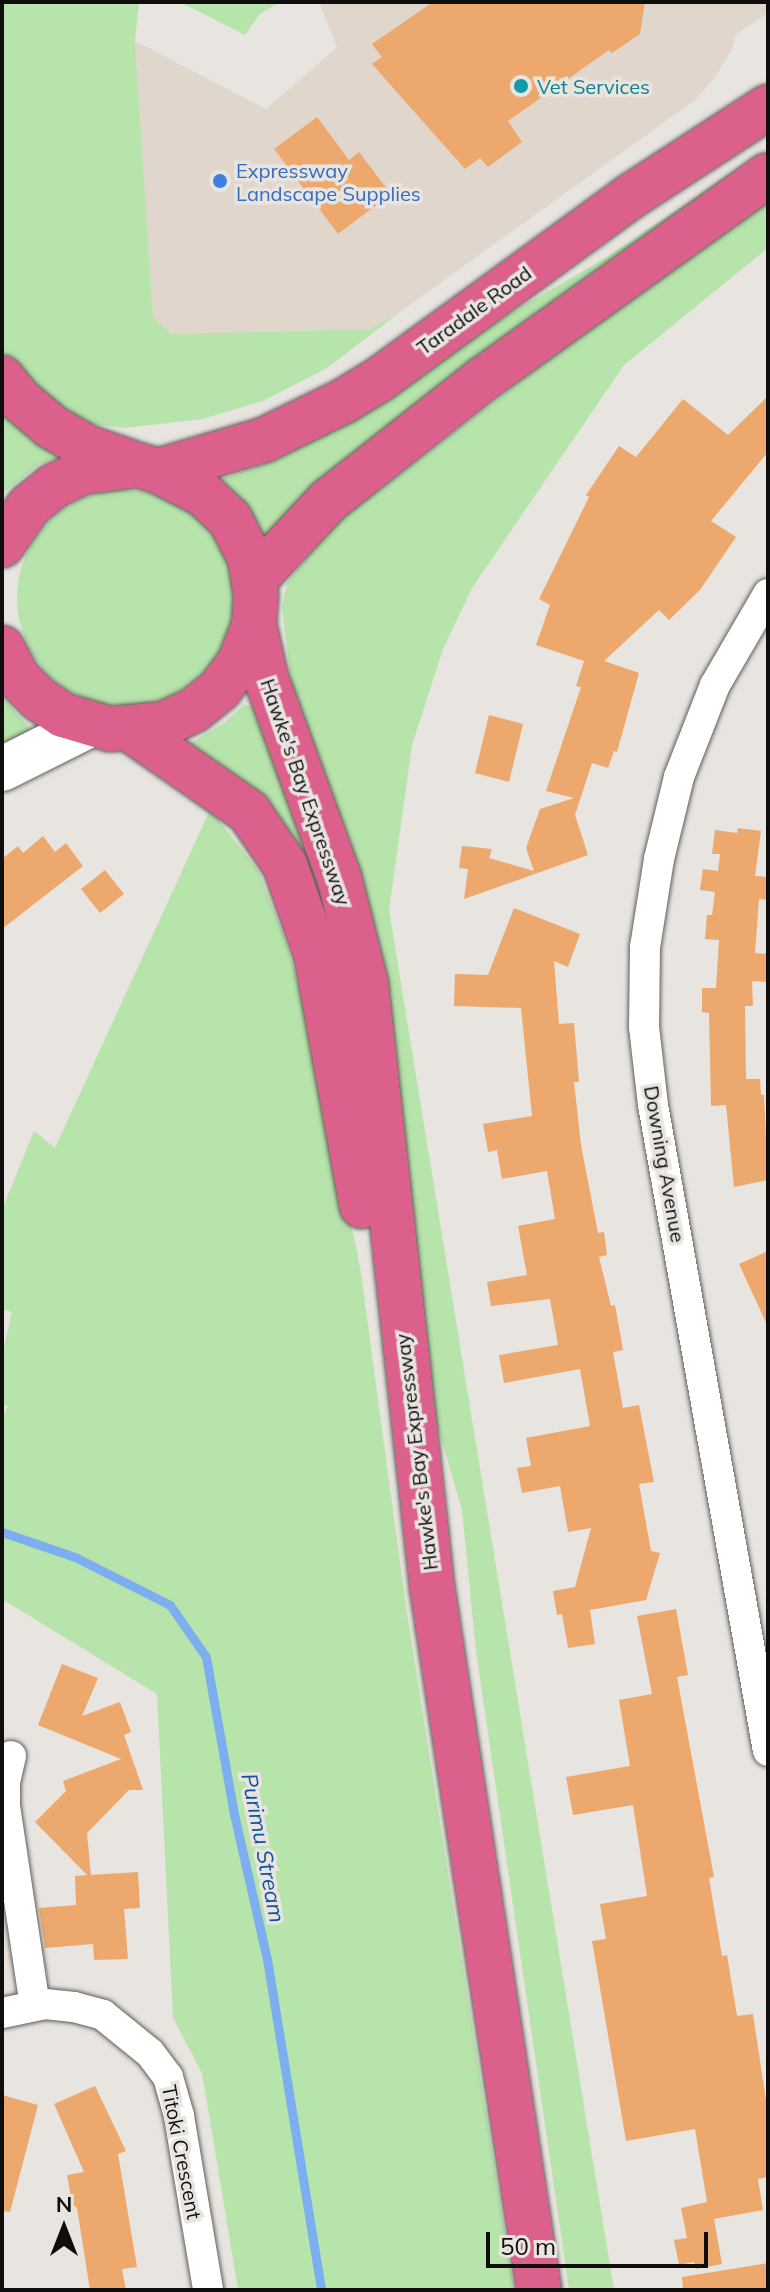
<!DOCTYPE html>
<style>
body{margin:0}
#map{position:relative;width:770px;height:2292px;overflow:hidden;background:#e8e4df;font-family:Mulish,sans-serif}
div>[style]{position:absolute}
.built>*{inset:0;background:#e0d6cc}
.green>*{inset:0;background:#b6e4aa}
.round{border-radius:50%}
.stream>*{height:9px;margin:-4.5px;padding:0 4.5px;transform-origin:4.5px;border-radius:4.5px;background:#7daef0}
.building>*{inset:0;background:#eca86d}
.roads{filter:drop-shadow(0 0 2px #625e5a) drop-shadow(0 0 2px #625e5a)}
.street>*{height:30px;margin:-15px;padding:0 15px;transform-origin:15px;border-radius:15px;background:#fff}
.secondary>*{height:44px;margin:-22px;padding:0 22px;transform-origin:22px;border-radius:22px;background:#fff}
.highway>*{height:44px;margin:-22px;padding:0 22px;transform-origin:22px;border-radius:22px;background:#db608b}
.dots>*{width:22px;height:22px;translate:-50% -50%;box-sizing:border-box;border:4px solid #e8e4df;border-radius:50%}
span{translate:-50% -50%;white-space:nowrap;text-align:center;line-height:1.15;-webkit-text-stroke:7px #e8e4df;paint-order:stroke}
.culture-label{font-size:20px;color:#0d838f}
.left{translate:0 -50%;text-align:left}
.shop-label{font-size:20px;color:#366cbe}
.street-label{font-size:20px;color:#100e0d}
.water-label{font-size:22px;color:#1152a0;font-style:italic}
.frame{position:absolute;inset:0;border:4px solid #100e0d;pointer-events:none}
.north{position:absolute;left:24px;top:2188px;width:80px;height:80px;-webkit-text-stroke:6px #e8e4df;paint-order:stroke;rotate:0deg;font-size:22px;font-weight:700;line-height:32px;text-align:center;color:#100e0d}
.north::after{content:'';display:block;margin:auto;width:28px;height:36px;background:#100e0d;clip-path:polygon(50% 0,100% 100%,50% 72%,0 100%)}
.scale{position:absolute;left:486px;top:2232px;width:222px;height:36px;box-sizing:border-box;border:4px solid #100e0d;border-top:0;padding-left:10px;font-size:24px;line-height:28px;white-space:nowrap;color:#100e0d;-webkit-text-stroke:6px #e8e4df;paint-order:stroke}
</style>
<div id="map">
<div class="built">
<i style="clip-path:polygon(319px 2px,768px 2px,768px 13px,735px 35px,732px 49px,715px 77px,695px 100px,400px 312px,371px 329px,171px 334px,153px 317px,135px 41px,266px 109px,337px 47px)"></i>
</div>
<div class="green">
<i style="clip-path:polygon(2px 2px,139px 2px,135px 41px,153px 317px,171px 334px,371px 329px,400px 312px,327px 368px,263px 401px,202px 419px,125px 428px,92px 424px,50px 400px,2px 353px)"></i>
<i style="clip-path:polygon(180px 2px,279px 2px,260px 14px,245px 35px)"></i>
<i style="clip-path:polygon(735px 170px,740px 174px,398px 422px,291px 508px,264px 539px,218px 480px,276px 460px,352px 420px,512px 312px,607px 257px)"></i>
<i style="clip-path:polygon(768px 189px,768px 248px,624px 365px,472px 588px,443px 649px,412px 745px,389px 910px,614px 2290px,569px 2290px,476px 1651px,462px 1510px,432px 1407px,292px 689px,282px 607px,287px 583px,339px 517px,377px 492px)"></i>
<i style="clip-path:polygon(2px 408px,66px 455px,39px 464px,2px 494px)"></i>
<i class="round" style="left:17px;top:490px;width:216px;height:216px"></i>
<i style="clip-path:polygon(2px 697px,30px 728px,28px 733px,2px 749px)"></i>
<i style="clip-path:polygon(244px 705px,252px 707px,288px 794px,337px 934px,187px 745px,224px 723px)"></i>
<i style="clip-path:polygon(210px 810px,258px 870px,287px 945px,319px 1058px,361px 1273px,407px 1614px,514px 2290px,238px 2290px,202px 2073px,173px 2018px,157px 1694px,2px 1599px,2px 1418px,8px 1406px,2px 1404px,2px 1356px,12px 1312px,2px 1309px,2px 1210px,34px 1131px,55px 1148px)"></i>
</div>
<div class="stream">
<i style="left:2px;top:1532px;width:77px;rotate:18.9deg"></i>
<i style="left:75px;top:1557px;width:106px;rotate:26.8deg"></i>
<i style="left:170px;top:1605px;width:63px;rotate:55.3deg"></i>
<i style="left:206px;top:1657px;width:159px;rotate:79.9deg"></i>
<i style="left:234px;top:1814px;width:149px;rotate:77.2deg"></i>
<i style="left:267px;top:1959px;width:335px;rotate:80.7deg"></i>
</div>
<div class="building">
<i style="clip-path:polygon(433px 2px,645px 2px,640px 34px,612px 53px,609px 50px,508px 121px,522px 142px,488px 167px,480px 158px,465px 169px,372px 64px,382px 57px,372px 44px)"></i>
<i style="clip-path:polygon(317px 117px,349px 160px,359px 152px,391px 194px,338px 234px,274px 149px)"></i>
<i style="clip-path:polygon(768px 396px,768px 452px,711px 521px,736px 537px,700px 590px,669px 620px,659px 610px,604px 661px,639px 673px,617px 752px,614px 751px,608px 768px,592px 763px,575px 815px,588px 855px,464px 899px,468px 869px,459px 868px,462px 846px,492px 849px,489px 858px,534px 871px,526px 848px,540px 809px,574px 798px,546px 791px,581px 687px,576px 686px,584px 661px,536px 645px,550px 605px,539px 599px,589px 497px,586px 495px,619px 446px,636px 457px,683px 399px,728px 435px)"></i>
<i style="clip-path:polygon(489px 715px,523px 724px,509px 782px,475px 773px)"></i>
<i style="clip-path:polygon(738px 828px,761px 831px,755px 876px,768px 877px,768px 900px,759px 899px,755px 953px,768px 954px,768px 982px,752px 981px,753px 1006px,745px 1006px,746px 1079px,760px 1079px,761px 1095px,764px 1095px,768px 1180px,734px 1187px,726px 1105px,711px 1106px,709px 1013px,702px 1012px,702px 988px,716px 988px,719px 940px,705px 939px,707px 915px,712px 915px,715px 892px,700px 890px,703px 869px,718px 871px,720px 854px,712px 854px,715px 830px,737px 833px)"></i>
<i style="clip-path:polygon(43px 836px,55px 852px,66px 843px,83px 866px,2px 929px,2px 859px,18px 846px,23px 853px)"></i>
<i style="clip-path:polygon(105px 870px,124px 894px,100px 913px,81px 889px)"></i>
<i style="clip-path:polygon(514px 908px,580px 934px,568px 967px,554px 961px,559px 1024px,574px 1023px,579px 1082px,574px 1082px,581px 1145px,598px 1233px,604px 1232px,607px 1255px,599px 1257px,611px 1306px,615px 1305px,623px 1350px,613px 1352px,623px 1408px,639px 1405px,654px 1482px,639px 1484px,651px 1551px,660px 1553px,646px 1600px,590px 1610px,595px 1644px,568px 1648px,562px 1614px,557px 1615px,553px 1591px,575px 1587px,591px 1528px,568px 1532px,560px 1486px,522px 1493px,517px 1468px,531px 1466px,526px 1438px,590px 1426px,580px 1369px,504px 1383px,499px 1355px,558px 1345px,550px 1299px,491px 1306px,487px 1282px,527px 1275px,518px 1226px,555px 1219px,547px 1171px,502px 1179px,497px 1150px,488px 1152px,483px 1124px,532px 1116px,521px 1008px,454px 1006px,455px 974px,488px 975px)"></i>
<i style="clip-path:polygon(768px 1251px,768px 1327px,739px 1264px)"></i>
<i style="clip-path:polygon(676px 1609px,688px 1675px,677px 1677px,714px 1877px,709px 1878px,722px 1956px,727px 1955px,737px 2016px,753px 2014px,768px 2114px,768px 2177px,758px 2179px,763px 2210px,714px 2219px,722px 2264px,696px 2269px,694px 2262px,679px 2265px,674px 2240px,687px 2238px,681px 2208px,707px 2202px,695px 2129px,626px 2141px,592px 1941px,606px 1939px,600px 1904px,647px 1896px,633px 1805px,573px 1815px,566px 1777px,630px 1766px,619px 1700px,652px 1694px,637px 1616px)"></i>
<i style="clip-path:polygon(62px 1664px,98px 1678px,82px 1716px,120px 1702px,131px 1732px,124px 1735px,143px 1790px,129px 1790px,87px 1833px,91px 1875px,138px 1872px,140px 1908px,124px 1909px,128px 1959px,94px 1960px,93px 1944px,45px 1948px,39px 1908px,76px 1905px,75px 1876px,87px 1875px,35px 1822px,66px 1791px,63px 1781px,121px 1759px,38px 1725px)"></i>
<i style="clip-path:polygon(95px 2086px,126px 2151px,118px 2154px,137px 2267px,122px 2269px,126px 2290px,90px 2290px,77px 2208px,72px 2204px,67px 2175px,84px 2172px,54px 2104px)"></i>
<i style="clip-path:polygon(2px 2095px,38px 2105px,10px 2212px,2px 2211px)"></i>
<i style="clip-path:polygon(768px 2263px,768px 2290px,683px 2290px,682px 2277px)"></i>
</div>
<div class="roads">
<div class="street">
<i style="left:768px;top:594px;width:105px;rotate:120.2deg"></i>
<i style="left:715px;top:685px;width:99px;rotate:111.4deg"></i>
<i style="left:679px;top:777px;width:84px;rotate:103.7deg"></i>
<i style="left:659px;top:859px;width:89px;rotate:99deg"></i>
<i style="left:645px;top:947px;width:80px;rotate:90.7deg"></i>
<i style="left:644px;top:1027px;width:79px;rotate:83.4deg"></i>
<i style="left:653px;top:1105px;width:656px;rotate:79.91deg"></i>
<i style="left:11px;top:1756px;width:26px;rotate:103deg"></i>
<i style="left:5px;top:1781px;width:25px;rotate:90deg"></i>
<i style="left:5px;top:1806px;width:202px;rotate:81.5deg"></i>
<i style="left:2px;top:2013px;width:44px;rotate:-11.8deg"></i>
<i style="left:45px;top:2004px;width:29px;rotate:6deg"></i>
<i style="left:74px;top:2007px;width:30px;rotate:15deg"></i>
<i style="left:103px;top:2015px;width:60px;rotate:39deg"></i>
<i style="left:150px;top:2053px;width:30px;rotate:53deg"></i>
<i style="left:168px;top:2077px;width:41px;rotate:74.2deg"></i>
<i style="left:179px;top:2116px;width:176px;rotate:80.5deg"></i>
</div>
<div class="secondary">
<i style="left:2px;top:769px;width:98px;rotate:-26.6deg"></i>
</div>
<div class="highway">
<i style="left:2px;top:378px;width:28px;rotate:51deg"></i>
<i style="left:20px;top:400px;width:42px;rotate:40.2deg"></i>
<i style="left:52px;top:427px;width:39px;rotate:30deg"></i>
<i style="left:86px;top:447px;width:49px;rotate:19.2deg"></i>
<i style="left:158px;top:471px;width:110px;rotate:-16.3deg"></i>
<i style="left:264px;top:440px;width:89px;rotate:-26deg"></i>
<i style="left:344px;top:401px;width:42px;rotate:-31.4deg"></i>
<i style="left:380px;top:379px;width:307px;rotate:-36.1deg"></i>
<i style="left:628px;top:198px;width:167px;rotate:-33deg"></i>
<i style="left:2px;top:545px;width:47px;rotate:-55.3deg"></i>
<i style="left:29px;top:506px;width:32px;rotate:-39deg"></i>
<i style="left:54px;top:486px;width:32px;rotate:-26deg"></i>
<i style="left:83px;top:472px;width:55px;rotate:-7.3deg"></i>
<i style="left:138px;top:465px;width:21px;rotate:17deg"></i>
<i style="left:158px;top:471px;width:51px;rotate:27.1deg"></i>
<i style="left:203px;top:494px;width:37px;rotate:43deg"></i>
<i style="left:230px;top:519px;width:44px;rotate:62.9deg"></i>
<i style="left:250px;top:558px;width:37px;rotate:81deg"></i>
<i style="left:256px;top:595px;width:30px;rotate:94deg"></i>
<i style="left:254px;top:625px;width:40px;rotate:111deg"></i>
<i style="left:240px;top:662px;width:34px;rotate:127deg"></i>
<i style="left:220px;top:689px;width:33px;rotate:141deg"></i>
<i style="left:194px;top:710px;width:33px;rotate:155deg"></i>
<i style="left:164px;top:724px;width:54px;rotate:174.7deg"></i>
<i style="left:110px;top:729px;width:49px;rotate:-163.4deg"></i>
<i style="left:63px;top:715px;width:29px;rotate:-146deg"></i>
<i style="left:39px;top:699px;width:30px;rotate:-135deg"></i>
<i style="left:18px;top:678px;width:34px;rotate:-118deg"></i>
<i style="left:255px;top:579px;width:107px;rotate:-46.9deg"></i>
<i style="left:328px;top:501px;width:197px;rotate:-38.2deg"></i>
<i style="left:483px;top:379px;width:350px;rotate:-35.6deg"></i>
<i style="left:254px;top:625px;width:54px;rotate:77.2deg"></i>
<i style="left:266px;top:678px;width:212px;rotate:69.9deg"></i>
<i style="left:339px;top:877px;width:110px;rotate:75.8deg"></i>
<i style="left:366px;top:984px;width:606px;rotate:83.74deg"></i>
<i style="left:432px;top:1586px;width:712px;rotate:81.36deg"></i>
<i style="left:131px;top:730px;width:144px;rotate:34.8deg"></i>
<i style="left:249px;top:812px;width:64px;rotate:55.8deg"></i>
<i style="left:285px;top:865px;width:94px;rotate:70.8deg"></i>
<i style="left:316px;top:954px;width:256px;rotate:79.7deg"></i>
</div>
</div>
<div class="dots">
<i style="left:521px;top:86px;background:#0f9aa8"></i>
<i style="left:220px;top:181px;background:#3f7fe0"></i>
</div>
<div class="culture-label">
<span class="left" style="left:537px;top:86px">Vet Services</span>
</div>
<div class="shop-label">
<span class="left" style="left:236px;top:182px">Expressway<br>Landscape Supplies</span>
</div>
<div class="street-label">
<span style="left:474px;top:310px;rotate:-36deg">Taradale Road</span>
<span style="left:306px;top:792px;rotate:71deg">Hawke's Bay Expressway</span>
<span style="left:665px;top:1164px;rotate:80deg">Downing Avenue</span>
<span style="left:416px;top:1452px;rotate:-97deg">Hawke's Bay Expressway</span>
<span style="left:182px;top:2152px;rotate:79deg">Titoki Crescent</span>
</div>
<div class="water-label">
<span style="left:263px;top:1848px;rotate:79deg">Purimu Stream</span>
</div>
<div class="frame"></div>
<div class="north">N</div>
<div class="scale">50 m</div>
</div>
